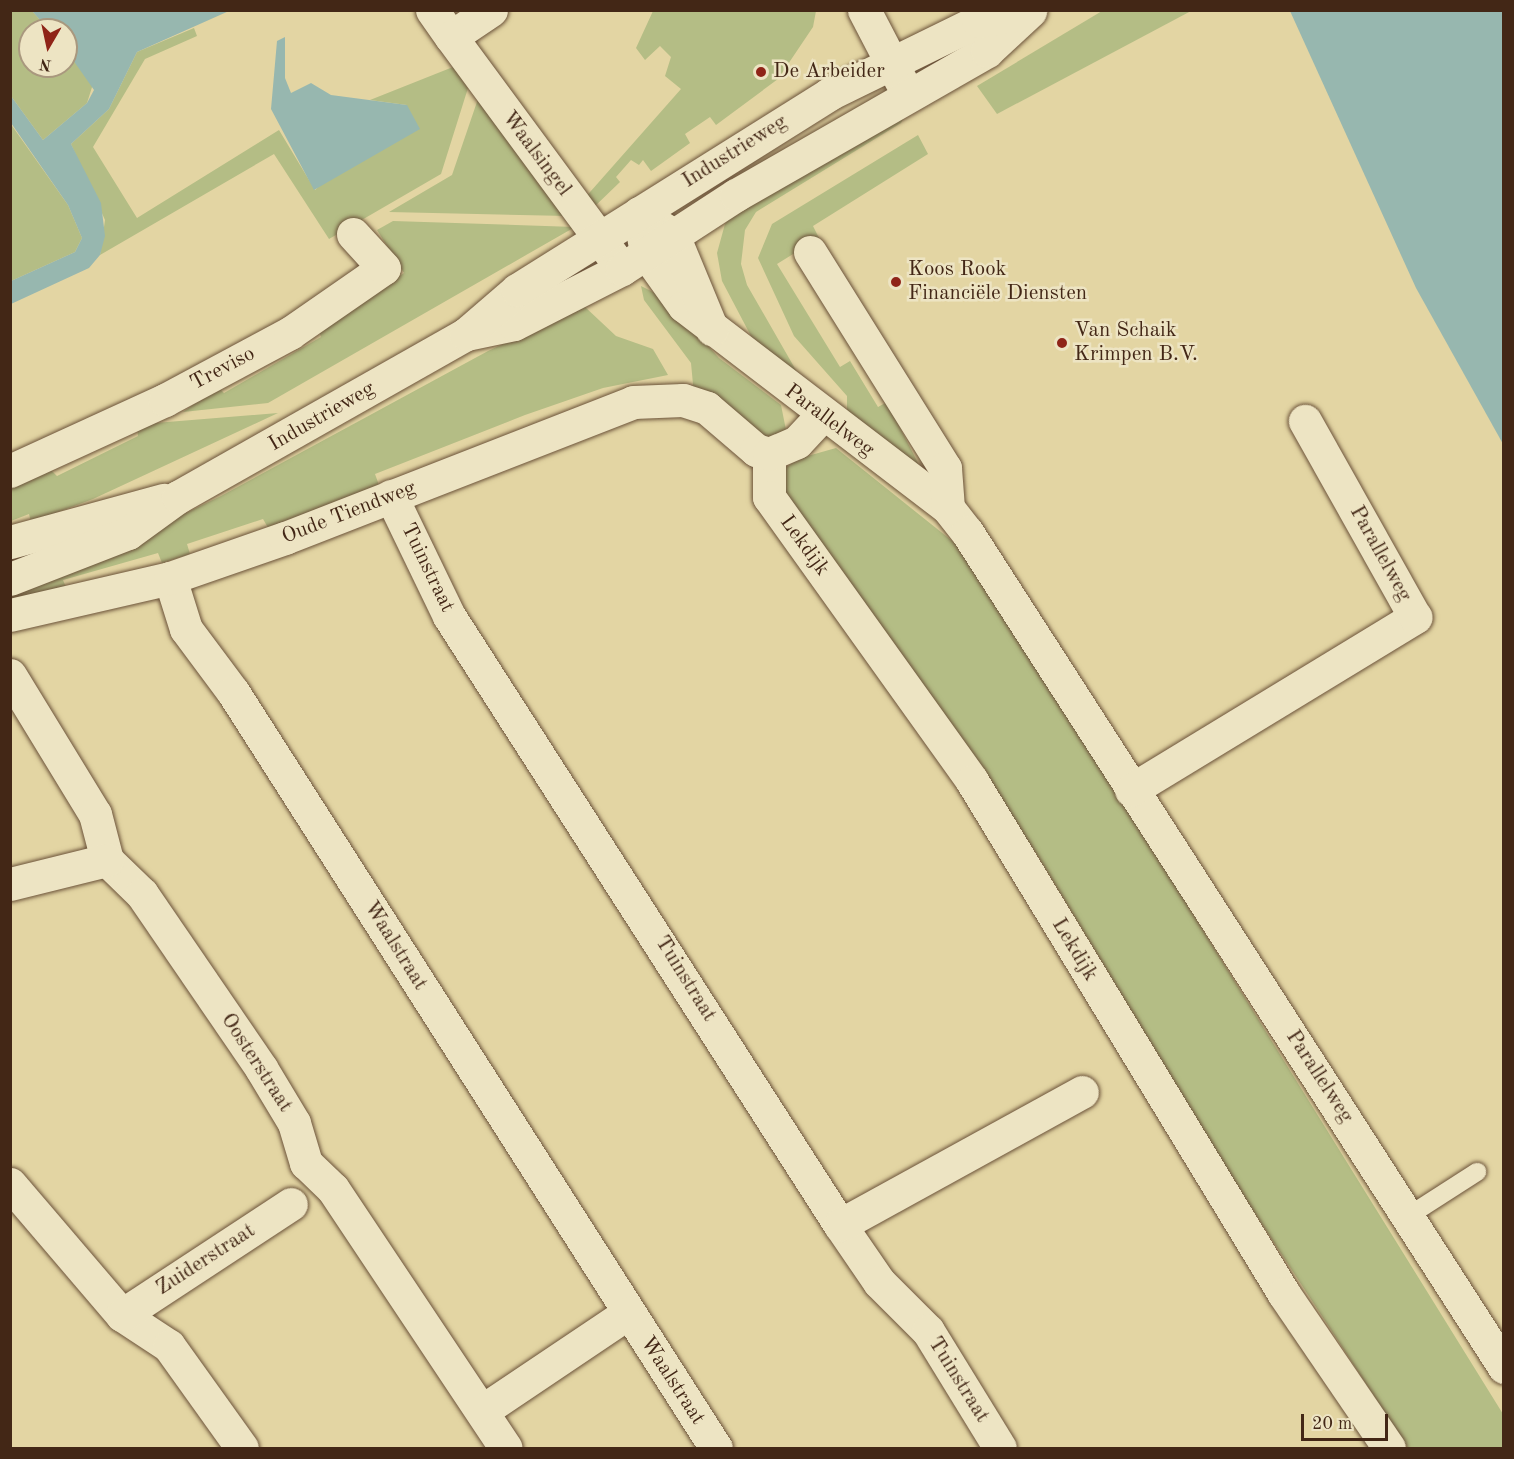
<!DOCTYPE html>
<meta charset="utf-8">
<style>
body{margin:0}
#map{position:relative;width:1514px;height:1459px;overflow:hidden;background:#e3d5a3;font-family:"Old Standard TT",serif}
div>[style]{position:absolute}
.green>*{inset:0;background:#b4bd85}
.water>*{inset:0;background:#97b7af}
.roads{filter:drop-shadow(0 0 2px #6b5239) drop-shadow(0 0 2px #6b5239)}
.service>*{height:18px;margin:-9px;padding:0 9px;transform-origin:9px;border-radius:9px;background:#ede4c3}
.minor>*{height:33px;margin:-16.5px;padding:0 16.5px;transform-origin:16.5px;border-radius:16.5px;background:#ede4c3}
.tertiary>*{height:33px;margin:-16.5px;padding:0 16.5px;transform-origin:16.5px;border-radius:16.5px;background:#ede4c3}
.dots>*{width:16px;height:16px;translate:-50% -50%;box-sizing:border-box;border:3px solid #ede4c3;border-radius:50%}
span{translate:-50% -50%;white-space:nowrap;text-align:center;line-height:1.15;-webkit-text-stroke:5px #ede4c3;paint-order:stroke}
.poi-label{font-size:21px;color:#432716}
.left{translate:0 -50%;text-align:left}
.street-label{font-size:21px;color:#432716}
.frame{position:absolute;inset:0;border:12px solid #432716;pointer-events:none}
.north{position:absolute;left:18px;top:18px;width:60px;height:60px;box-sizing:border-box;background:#ede4c3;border:2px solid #a9987e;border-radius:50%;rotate:189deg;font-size:16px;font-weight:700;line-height:24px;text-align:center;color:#432716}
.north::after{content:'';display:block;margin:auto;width:21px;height:27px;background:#8f2418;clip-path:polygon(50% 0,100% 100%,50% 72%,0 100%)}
.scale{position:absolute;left:1301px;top:1414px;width:87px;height:27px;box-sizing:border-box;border:3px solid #432716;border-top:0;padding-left:8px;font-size:18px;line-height:21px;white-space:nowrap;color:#432716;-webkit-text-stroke:4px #ede4c3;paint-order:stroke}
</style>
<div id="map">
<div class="green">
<i style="clip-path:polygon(10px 11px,32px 11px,49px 30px,30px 30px,30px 66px,66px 66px,66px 50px,93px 84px,87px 103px,43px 140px,11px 96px)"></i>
<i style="clip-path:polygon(653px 11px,816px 11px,813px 27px,778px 79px,716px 125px,710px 117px,685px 134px,690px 143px,651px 171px,643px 160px,639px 165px,631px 160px,616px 177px,620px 182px,593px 208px,583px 200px,681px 89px,665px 76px,671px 57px,660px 46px,645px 60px,636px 48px)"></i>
<i style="clip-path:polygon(1102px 11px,1191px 11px,997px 114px,977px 86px)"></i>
<i style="clip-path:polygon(194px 28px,197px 36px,145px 59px,93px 147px,137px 218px,279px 130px,315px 190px,407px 105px,370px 100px,453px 67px,468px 88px,441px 174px,329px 239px,274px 154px,100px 255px,105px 220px,71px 144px,109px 109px,137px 52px)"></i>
<i style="clip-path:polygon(479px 96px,568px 216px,389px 212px,452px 175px)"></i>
<i style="clip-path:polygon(907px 112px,901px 123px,756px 212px,745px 230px,741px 264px,747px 285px,797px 372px,794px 376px,752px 338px,722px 281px,717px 253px,725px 224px,733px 212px)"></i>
<i style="clip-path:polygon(10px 123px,68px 205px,82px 238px,75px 252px,11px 281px)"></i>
<i style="clip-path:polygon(918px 135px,928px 154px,813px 226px,819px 238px,777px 264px,840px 367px,850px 361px,878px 407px,887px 402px,919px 465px,847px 412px,847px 396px,794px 336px,758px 258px,772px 224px)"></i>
<i style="clip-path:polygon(393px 221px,575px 227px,268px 403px,183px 412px,218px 387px,224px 393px,321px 337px,318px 328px,404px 273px,377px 230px)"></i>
<i style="clip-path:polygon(641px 286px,663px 297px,719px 358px,781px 405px,786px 430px,763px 440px,694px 395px,691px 363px,644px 300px)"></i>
<i style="clip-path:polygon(584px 306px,616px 336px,653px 349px,668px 375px,603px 388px,525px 415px,375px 474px,380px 488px,270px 531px,263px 519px,187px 544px,190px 554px,162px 563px,158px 553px,63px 580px,68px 592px,11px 606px,10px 591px,51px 578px,221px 496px,488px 351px)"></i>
<i style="clip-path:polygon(278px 413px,93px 499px,31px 522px,29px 514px,11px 521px,11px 485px,50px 469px,57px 476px,138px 436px,137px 427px,143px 424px)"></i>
<i style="clip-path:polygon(836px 448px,971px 556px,1503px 1414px,1503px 1448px,1408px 1448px,1241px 1192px,1036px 853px,779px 491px,777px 475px,797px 459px)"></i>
</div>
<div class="water">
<i style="clip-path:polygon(32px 11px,229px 11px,137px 52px,109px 109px,71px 144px,101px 203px,105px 236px,100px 255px,89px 268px,11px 304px,11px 281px,75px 252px,82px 238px,68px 205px,11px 123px,11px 96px,43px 140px,87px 103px,94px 90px,66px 50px,66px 30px,49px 30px)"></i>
<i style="clip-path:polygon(1290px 11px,1503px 11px,1503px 444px,1416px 288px)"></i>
<i style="clip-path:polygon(285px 37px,285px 78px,291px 93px,311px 83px,331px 95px,407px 105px,420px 129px,314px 190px,271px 109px,277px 41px)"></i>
</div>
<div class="roads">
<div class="service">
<i style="left:1410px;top:1215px;width:80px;rotate:-32.7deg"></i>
</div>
<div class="minor">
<i style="left:432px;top:10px;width:33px;rotate:55deg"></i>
<i style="left:491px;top:10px;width:48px;rotate:146deg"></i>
<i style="left:451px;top:37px;width:288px;rotate:53.6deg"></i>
<i style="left:639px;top:213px;width:41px;rotate:80.1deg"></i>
<i style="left:646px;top:253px;width:65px;rotate:54.4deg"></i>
<i style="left:684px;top:306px;width:332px;rotate:37.4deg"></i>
<i style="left:948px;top:508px;width:31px;rotate:52deg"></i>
<i style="left:967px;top:532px;width:993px;rotate:57.25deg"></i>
<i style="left:651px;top:221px;width:26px;rotate:32deg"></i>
<i style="left:673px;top:235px;width:102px;rotate:67.5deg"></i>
<i style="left:810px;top:252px;width:255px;rotate:58deg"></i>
<i style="left:945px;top:468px;width:40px;rotate:85.7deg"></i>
<i style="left:769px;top:454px;width:43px;rotate:90deg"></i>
<i style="left:769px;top:497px;width:349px;rotate:54.4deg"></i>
<i style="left:972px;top:781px;width:600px;rotate:58.69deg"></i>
<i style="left:1284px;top:1294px;width:186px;rotate:55.7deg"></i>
<i style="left:10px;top:471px;width:170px;rotate:-24.6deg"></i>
<i style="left:165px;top:400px;width:142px;rotate:-28.2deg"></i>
<i style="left:290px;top:333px;width:114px;rotate:-34.7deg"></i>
<i style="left:384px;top:268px;width:46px;rotate:-132.4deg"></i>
<i style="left:391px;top:496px;width:133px;rotate:64.2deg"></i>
<i style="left:449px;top:616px;width:724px;rotate:57.3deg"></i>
<i style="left:840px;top:1225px;width:69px;rotate:55.6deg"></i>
<i style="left:879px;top:1282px;width:69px;rotate:45deg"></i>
<i style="left:928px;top:1331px;width:137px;rotate:58.4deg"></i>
<i style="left:170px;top:578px;width:53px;rotate:72.6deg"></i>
<i style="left:186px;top:629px;width:79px;rotate:53.3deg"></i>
<i style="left:233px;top:692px;width:897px;rotate:57.43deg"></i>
<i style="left:10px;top:615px;width:164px;rotate:-13deg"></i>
<i style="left:170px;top:578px;width:122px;rotate:-19.2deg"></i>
<i style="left:285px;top:538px;width:374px;rotate:-21.3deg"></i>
<i style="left:633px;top:402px;width:50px;rotate:-2.3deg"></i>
<i style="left:683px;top:400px;width:25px;rotate:18deg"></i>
<i style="left:707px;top:408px;width:65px;rotate:40.6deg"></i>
<i style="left:756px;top:450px;width:14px;rotate:17deg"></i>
<i style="left:769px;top:454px;width:30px;rotate:-23deg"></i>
<i style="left:797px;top:442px;width:35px;rotate:-47deg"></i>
<i style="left:10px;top:675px;width:163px;rotate:58.6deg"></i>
<i style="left:95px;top:814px;width:48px;rotate:75.4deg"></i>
<i style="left:107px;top:860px;width:49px;rotate:44.2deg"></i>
<i style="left:142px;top:894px;width:211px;rotate:55.6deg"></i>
<i style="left:261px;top:1068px;width:64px;rotate:59deg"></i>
<i style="left:294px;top:1123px;width:42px;rotate:73.3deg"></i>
<i style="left:306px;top:1163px;width:37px;rotate:44deg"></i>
<i style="left:333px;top:1189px;width:311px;rotate:56.3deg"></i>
<i style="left:1131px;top:790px;width:333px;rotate:-31.3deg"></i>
<i style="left:1415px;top:617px;width:225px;rotate:-119.3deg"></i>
<i style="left:10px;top:884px;width:100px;rotate:-13.9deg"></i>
<i style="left:10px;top:1184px;width:172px;rotate:49.5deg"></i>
<i style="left:122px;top:1315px;width:56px;rotate:33.4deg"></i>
<i style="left:169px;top:1346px;width:125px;rotate:54.4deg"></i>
<i style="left:840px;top:1225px;width:276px;rotate:-28.8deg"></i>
<i style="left:122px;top:1315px;width:202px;rotate:-33.3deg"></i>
<i style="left:482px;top:1411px;width:176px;rotate:-33.9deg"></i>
</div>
<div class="tertiary">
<i style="left:864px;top:10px;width:80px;rotate:62.5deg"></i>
<i style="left:466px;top:334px;width:49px;rotate:-11.8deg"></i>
<i style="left:514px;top:324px;width:121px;rotate:-27deg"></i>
<i style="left:622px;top:269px;width:136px;rotate:-33deg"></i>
<i style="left:736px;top:195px;width:289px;rotate:-29.8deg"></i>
<i style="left:987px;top:51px;width:59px;rotate:-42.9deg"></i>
<i style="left:10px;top:542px;width:160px;rotate:-15.3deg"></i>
<i style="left:10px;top:579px;width:127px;rotate:-21.3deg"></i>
<i style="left:128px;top:533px;width:62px;rotate:-35.8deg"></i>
<i style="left:178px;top:497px;width:331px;rotate:-29.5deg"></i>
<i style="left:466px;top:334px;width:67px;rotate:-40.8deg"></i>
<i style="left:517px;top:290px;width:368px;rotate:-32.1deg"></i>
<i style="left:829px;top:94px;width:166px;rotate:-26.1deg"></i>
<i style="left:978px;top:21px;width:50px;rotate:-9.3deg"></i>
</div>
</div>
<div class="dots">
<i style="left:761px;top:72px;background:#8f2418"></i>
<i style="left:896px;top:282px;background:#8f2418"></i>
<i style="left:1062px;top:343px;background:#8f2418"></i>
</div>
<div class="poi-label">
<span class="left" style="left:773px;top:72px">De Arbeider</span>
<span class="left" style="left:908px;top:282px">Koos Rook<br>Financiële Diensten</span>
<span class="left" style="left:1074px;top:343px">Van Schaik<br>Krimpen B.V.</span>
</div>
<div class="street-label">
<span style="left:735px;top:152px;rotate:-32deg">Industrieweg</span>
<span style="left:536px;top:154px;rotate:53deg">Waalsingel</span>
<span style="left:223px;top:369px;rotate:-28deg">Treviso</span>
<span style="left:322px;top:417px;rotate:-30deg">Industrieweg</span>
<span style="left:829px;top:421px;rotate:37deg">Parallelweg</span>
<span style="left:349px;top:513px;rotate:-21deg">Oude Tiendweg</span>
<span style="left:804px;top:546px;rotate:54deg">Lekdijk</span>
<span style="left:1380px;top:554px;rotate:61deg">Parallelweg</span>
<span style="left:427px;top:568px;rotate:64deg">Tuinstraat</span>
<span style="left:395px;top:946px;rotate:58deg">Waalstraat</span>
<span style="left:1074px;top:950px;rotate:59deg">Lekdijk</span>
<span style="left:685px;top:979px;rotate:58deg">Tuinstraat</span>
<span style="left:256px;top:1063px;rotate:57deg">Oosterstraat</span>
<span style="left:1319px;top:1077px;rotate:57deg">Parallelweg</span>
<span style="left:206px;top:1260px;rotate:-33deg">Zuiderstraat</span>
<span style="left:958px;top:1380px;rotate:58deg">Tuinstraat</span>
<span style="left:672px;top:1381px;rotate:57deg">Waalstraat</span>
</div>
<div class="frame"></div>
<div class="north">N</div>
<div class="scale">20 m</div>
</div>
